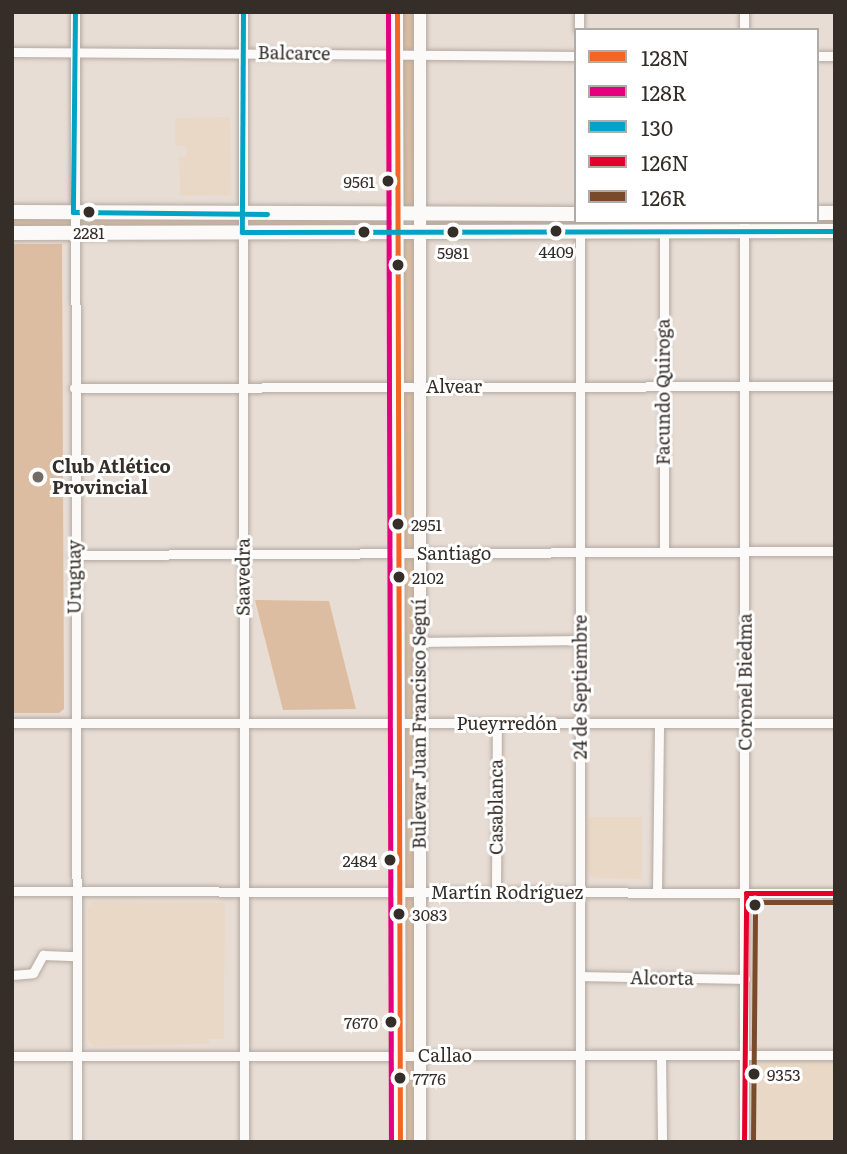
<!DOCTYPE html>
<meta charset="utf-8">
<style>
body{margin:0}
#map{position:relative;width:847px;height:1154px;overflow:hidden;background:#e8ddd4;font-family:Literata,serif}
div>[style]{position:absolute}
.built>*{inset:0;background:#ead8c7}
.green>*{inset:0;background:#dcbda1}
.roads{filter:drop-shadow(0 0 2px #b2a9a2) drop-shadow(0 0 2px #b2a9a2)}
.minor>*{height:9px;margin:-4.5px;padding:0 4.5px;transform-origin:4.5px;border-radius:4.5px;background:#fcfaf9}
.secondary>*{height:12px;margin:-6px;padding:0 6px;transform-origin:6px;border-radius:6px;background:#fcfaf9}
.primary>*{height:14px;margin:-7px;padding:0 7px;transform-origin:7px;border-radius:7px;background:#fcfaf9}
.bus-1>*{height:5px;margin:-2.5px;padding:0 2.5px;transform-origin:2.5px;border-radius:2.5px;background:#f26522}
.bus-2>*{height:5px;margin:-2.5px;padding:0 2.5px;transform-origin:2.5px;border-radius:2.5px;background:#e5007d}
.bus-3>*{height:5px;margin:-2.5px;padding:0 2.5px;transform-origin:2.5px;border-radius:2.5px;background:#03a3c6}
.bus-4>*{height:5px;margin:-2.5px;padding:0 2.5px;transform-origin:2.5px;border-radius:2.5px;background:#e4002b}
.bus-5>*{height:5px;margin:-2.5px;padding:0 2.5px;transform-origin:2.5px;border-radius:2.5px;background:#7a4b2a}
.dots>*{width:19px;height:19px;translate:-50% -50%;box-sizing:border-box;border:4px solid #fff;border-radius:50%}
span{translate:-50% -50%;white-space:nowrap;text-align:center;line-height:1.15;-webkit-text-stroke:6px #fff;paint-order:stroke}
.bus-label{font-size:16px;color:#352e28}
.right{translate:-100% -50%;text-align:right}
.left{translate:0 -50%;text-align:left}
.street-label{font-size:18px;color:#352e28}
.poi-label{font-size:18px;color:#352e28;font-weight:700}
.frame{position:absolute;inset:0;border:14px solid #352e28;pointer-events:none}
.legend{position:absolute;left:574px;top:28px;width:245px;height:196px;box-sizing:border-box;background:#fff;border:2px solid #aeaba9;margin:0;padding:9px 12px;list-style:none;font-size:21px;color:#352e28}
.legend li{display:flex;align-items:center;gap:14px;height:35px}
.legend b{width:35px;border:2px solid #aeaba9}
</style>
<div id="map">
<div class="built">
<i style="clip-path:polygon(230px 117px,231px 195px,180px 196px,179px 157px,186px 157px,186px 146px,175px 146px,175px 118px)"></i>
<i style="clip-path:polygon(587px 817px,642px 817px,642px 879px,594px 878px,587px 871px)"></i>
<i style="clip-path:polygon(93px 902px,225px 903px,224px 1039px,209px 1039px,209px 1044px,94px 1046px,88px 1040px,88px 907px)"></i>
<i style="clip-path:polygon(759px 1059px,835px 1060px,835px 1142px,756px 1142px)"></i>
</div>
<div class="green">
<i style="clip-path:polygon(evenodd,397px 12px,420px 12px,419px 214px,576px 214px,576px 222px,817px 222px,817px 213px,835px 213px,835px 231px,419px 232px,420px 1142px,400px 1142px,399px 232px,12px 233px,12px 212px,398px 214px,397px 12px,398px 214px,419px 214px,419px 232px,399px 232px,398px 214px)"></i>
<i style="clip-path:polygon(12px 244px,62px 244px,64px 709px,59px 713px,12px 713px)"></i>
<i style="clip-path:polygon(255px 600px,329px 601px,356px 709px,283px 710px)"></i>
</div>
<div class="roads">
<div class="minor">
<i style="left:75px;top:12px;width:1130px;rotate:89.9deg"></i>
<i style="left:243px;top:12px;width:1130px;rotate:89.95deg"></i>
<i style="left:579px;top:30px;width:18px;rotate:-90deg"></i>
<i style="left:744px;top:30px;width:18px;rotate:-90deg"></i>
<i style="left:12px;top:52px;width:564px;rotate:0.41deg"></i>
<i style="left:817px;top:56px;width:18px"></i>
<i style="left:74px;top:388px;width:761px;rotate:-0.15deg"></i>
<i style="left:664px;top:552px;width:321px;rotate:-90deg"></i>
<i style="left:74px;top:555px;width:761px;rotate:-0.3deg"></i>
<i style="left:419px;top:642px;width:161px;rotate:-0.7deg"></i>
<i style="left:12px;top:723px;width:823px"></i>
<i style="left:12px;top:891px;width:823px;rotate:0.14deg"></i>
<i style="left:496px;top:892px;width:169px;rotate:-89.7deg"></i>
<i style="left:657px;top:892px;width:169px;rotate:-89.3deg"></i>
<i style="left:12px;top:975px;width:21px;rotate:-5deg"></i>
<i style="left:33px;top:973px;width:21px;rotate:-61deg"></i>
<i style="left:43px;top:955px;width:33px;rotate:2deg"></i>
<i style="left:580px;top:976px;width:165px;rotate:1deg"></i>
<i style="left:661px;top:1055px;width:87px;rotate:89.3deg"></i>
<i style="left:12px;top:1056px;width:823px;rotate:-0.07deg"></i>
<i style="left:580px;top:1142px;width:911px;rotate:-90deg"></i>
<i style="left:744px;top:1142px;width:920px;rotate:-90deg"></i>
</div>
<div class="secondary">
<i style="left:397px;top:12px;width:1130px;rotate:89.85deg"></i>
<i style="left:420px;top:12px;width:1130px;rotate:90deg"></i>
</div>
<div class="primary">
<i style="left:12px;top:212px;width:564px;rotate:0.2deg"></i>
<i style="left:817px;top:213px;width:18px"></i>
<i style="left:12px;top:233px;width:823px;rotate:-0.14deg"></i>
</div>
</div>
<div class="bus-1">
<i style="left:397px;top:12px;width:1130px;rotate:89.85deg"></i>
</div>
<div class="bus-2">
<i style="left:388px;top:12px;width:1130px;rotate:89.85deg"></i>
</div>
<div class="bus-3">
<i style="left:75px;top:12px;width:200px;rotate:90.6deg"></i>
<i style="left:73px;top:212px;width:194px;rotate:0.6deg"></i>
<i style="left:243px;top:12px;width:220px;rotate:90.3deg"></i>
<i style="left:242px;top:232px;width:593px;rotate:-0.1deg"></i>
</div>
<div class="bus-4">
<i style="left:744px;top:1142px;width:249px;rotate:-89.5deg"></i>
<i style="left:746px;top:893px;width:89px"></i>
</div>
<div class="bus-5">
<i style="left:753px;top:1142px;width:240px;rotate:-89.5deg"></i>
<i style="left:755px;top:902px;width:80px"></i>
</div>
<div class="dots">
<i style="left:388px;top:181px;background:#352e28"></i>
<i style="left:89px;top:212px;background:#352e28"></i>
<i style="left:556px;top:231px;background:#352e28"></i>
<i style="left:364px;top:232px;background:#352e28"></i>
<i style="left:453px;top:232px;background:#352e28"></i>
<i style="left:398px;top:265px;background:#352e28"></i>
<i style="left:38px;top:477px;background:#746b64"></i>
<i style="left:398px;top:524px;background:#352e28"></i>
<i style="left:399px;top:577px;background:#352e28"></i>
<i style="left:390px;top:860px;background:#352e28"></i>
<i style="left:755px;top:905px;background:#352e28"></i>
<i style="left:399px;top:914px;background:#352e28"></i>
<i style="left:391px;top:1022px;background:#352e28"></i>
<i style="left:754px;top:1074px;background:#352e28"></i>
<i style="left:400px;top:1078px;background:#352e28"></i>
</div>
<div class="bus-label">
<span class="right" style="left:375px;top:181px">9561</span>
<span style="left:89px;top:232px">2281</span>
<span style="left:556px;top:251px">4409</span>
<span style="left:453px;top:252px">5981</span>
<span class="left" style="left:411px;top:524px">2951</span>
<span class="left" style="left:412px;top:577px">2102</span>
<span class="right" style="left:377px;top:860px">2484</span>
<span class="left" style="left:412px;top:914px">3083</span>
<span class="right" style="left:378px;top:1022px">7670</span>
<span class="left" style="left:767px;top:1074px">9353</span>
<span class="left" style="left:413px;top:1078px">7776</span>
</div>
<div class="street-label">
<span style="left:294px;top:53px;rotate:1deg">Balcarce</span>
<span style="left:454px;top:386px">Alvear</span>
<span style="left:663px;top:392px;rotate:-90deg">Facundo Quiroga</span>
<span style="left:454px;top:553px">Santiago</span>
<span style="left:74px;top:577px;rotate:-90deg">Uruguay</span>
<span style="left:243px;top:577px;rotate:-90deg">Saavedra</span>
<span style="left:745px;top:682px;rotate:-90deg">Coronel Biedma</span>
<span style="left:580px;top:687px;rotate:-90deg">24 de Septiembre</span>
<span style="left:507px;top:723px">Pueyrredón</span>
<span style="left:419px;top:724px;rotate:-90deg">Bulevar Juan Francisco Seguí</span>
<span style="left:496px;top:807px;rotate:-90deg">Casablanca</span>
<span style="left:507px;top:892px">Martín Rodríguez</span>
<span style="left:662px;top:978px;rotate:1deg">Alcorta</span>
<span style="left:445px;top:1055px">Callao</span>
</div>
<div class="poi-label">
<span class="left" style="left:52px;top:477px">Club Atlético<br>Provincial</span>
</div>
<div class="frame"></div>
<ul class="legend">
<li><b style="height:9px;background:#f26522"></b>128N</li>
<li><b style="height:9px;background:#e5007d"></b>128R</li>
<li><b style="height:9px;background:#03a3c6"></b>130</li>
<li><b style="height:9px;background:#e4002b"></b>126N</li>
<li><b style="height:9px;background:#7a4b2a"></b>126R</li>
</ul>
</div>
